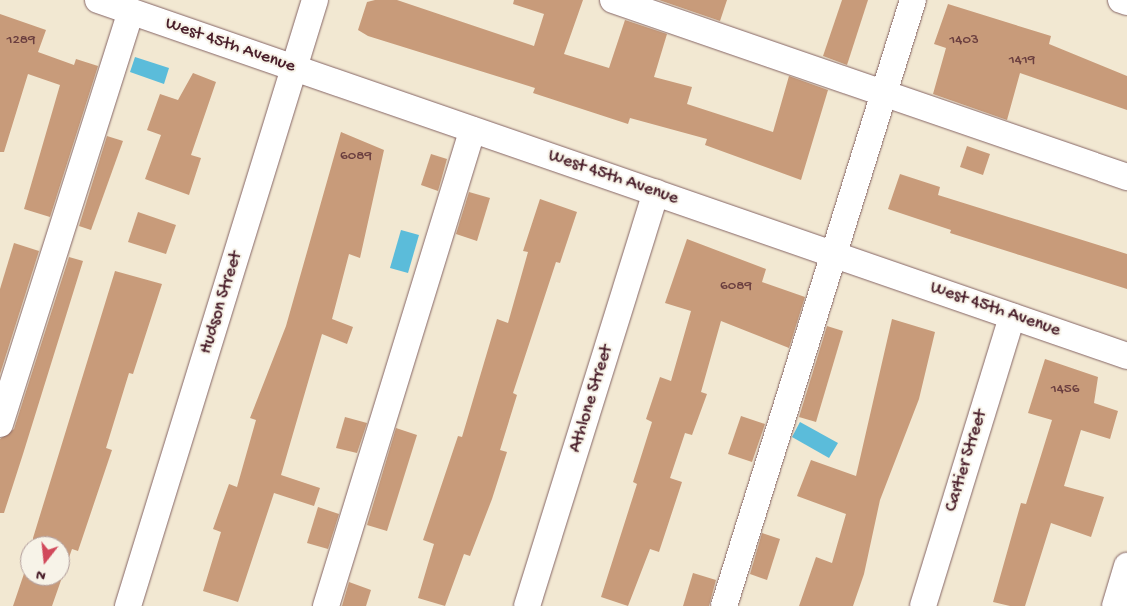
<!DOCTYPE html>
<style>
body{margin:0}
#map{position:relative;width:1127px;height:606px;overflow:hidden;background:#f2e8d2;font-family:"Gochi Hand",sans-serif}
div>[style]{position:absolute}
.water>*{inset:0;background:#5bbcda}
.building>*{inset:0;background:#c89b7a}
.roads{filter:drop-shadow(0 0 1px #856565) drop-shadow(0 0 1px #856565)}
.minor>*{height:26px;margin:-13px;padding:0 13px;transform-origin:13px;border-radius:13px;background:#fff}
span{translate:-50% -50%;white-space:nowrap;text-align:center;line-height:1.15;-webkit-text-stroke:4px #f7f3e8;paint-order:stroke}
.number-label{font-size:15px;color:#6a3e3f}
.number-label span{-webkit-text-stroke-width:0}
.street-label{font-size:18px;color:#4a1f2b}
.north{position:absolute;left:20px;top:536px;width:50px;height:50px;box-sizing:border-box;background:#f7f3e8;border:1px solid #b29e9c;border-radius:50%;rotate:196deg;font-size:14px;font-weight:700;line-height:20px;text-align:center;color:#4a1f2b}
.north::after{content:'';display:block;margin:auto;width:18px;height:22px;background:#d1495b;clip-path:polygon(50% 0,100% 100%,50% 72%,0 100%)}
</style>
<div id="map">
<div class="water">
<i style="clip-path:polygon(135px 57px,169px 68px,164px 84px,130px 72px)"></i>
<i style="clip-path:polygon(401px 230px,419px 235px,408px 273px,390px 268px)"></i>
<i style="clip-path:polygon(800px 422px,838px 443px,829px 458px,792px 437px)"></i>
</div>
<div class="building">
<i style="clip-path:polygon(375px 0,397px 0,534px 46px,544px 14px,513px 4px,514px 0,583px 0,564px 54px,609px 68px,625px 20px,667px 34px,654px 77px,692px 87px,687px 104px,773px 132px,789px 76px,828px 90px,801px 180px,705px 145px,707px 139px,630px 118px,628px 124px,533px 93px,535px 88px,368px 36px,358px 30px,367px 2px)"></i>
<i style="clip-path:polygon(659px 0,727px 0,720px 21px)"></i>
<i style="clip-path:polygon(842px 0,868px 0,847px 65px,823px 56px)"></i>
<i style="clip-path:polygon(948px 4px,1051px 36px,1049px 44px,1127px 76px,1127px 110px,1020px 73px,1007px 120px,933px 94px,946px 48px,934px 44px)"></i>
<i style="clip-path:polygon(0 14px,46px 30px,38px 52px,74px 65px,76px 59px,98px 66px,50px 217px,24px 209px,60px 85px,28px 74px,4px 152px,0 152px)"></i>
<i style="clip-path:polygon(193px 73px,216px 82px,191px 155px,201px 158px,189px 195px,145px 179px,161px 135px,147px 130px,160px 94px,178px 100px)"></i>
<i style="clip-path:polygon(341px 132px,384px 150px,360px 258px,349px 254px,332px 319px,353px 327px,347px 344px,322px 334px,281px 475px,320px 488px,314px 506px,274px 493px,238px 602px,203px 591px,221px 532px,213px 529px,229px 484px,237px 487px,256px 420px,250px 418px,286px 326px)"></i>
<i style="clip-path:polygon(107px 136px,123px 141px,91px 230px,79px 226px)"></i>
<i style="clip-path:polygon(967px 146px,990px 154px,983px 175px,960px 167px)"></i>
<i style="clip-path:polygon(431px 154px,447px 159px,438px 191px,421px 185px)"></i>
<i style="clip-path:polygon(900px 174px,940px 187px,938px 195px,1127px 254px,1127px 289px,950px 233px,951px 230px,888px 209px)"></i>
<i style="clip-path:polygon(469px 192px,490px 198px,477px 241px,456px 234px)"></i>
<i style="clip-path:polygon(540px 199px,577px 212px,560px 263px,556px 262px,513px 393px,517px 395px,500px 450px,507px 452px,492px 499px,470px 556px,464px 554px,445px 606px,418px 598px,434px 544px,423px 540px,458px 436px,462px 437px,497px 319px,508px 323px,528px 252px,523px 251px)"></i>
<i style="clip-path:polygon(138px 212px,176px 225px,166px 254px,128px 242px)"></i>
<i style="clip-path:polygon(687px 239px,766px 269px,762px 282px,805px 297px,789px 348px,721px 321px,701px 392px,707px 394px,692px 435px,685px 433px,670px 478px,682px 482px,659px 552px,650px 549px,628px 606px,601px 597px,637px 484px,633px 482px,652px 422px,646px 419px,660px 377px,671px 381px,691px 311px,665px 303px)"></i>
<i style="clip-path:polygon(14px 243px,39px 251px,0 374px,0 289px)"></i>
<i style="clip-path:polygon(69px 257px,83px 261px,23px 454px,4px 513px,0 513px,0 439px,14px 429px)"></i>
<i style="clip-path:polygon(115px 271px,162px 284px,133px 374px,129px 373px,106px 448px,112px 450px,78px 551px,72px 549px,52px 606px,13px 606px,30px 556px,30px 576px,60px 576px,60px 546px,33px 546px,33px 538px)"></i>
<i style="clip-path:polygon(892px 319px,935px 332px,919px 399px,880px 500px,864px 574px,853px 606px,799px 606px,816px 557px,832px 563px,846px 514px,797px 496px,811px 460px,856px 476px)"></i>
<i style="clip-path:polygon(827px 326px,843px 331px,816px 422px,799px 417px)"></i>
<i style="clip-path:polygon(1045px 359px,1098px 377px,1094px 403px,1118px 411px,1110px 439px,1081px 430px,1064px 486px,1104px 497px,1091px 537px,1051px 523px,1025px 606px,1010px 606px,993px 602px,1021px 503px,1026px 504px,1052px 420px,1028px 413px)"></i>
<i style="clip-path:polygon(741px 416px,765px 424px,752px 462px,728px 454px)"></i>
<i style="clip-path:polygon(345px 417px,367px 423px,357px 453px,336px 448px)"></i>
<i style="clip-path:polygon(396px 428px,417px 435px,387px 531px,367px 525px)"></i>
<i style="clip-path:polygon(318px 507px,339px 514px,328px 549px,307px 543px)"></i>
<i style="clip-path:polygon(762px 533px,780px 539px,767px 580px,750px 574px)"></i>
<i style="clip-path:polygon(693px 573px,716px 580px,709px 606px,683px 606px)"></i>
<i style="clip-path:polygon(349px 582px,371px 590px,366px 606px,342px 606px)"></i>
</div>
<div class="roads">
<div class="minor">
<i style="left:98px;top:0;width:1089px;rotate:19.08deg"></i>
<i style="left:613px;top:0;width:544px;rotate:19deg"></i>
<i style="left:1121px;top:0;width:6px;rotate:18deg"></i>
<i style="left:0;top:424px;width:433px;rotate:-72.4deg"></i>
<i style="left:128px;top:606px;width:634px;rotate:-72.85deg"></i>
<i style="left:326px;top:606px;width:498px;rotate:-72.9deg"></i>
<i style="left:527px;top:606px;width:433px;rotate:-72.7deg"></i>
<i style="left:724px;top:606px;width:635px;rotate:-72.68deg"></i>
<i style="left:923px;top:606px;width:303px;rotate:-72.9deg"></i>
<i style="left:1115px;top:606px;width:42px;rotate:-73.3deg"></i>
</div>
</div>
<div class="number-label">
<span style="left:21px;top:41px">1289</span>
<span style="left:964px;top:41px">1403</span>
<span style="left:1022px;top:61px">1419</span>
<span style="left:356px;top:157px">6089</span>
<span style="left:736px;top:287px">6089</span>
<span style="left:1065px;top:390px">1456</span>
</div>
<div class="street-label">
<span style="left:230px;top:46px;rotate:19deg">West 45th Avenue</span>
<span style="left:613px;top:178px;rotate:19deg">West 45th Avenue</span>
<span style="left:222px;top:303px;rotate:-73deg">Hudson Street</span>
<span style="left:995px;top:310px;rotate:19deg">West 45th Avenue</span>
<span style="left:592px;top:399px;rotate:-73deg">Athlone Street</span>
<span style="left:967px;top:461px;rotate:-73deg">Cartier Street</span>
</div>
<div class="north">N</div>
</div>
